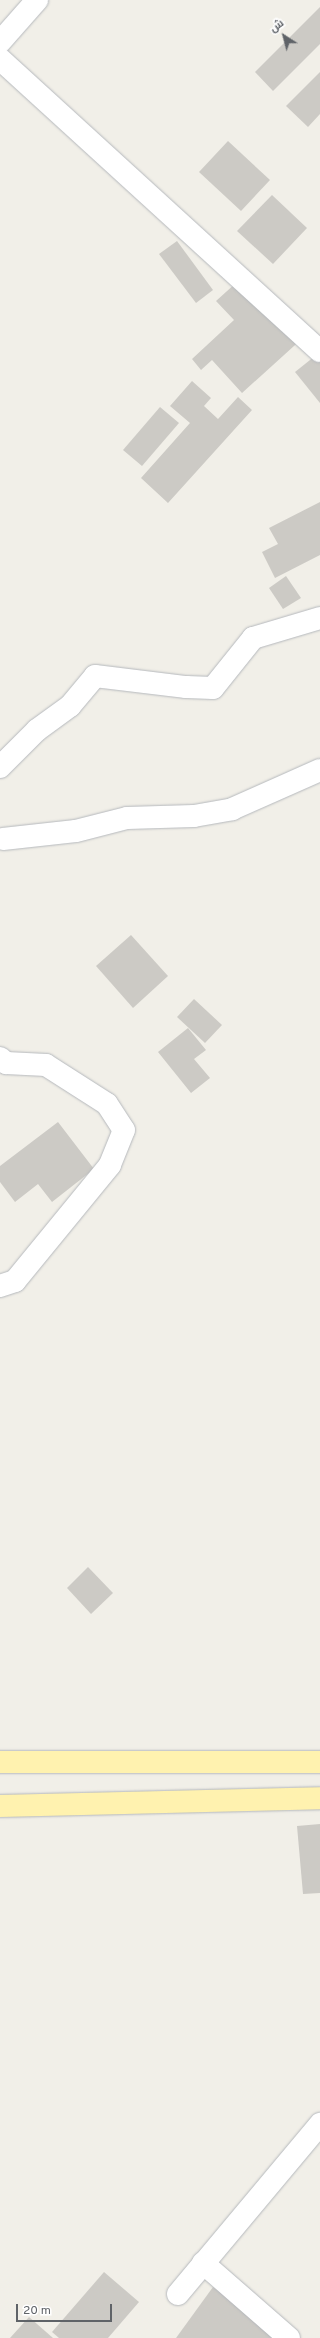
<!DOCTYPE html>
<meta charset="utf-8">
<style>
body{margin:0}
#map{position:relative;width:320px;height:2338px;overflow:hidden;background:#f1efe8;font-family:Overpass,Cairo,sans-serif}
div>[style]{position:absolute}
.building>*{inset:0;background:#cccac5}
.roads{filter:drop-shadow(0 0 1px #b5b8bc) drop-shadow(0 0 1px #b5b8bc)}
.minor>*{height:22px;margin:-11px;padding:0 11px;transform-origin:11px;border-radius:11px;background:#fff}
.primary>*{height:22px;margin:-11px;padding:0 11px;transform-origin:11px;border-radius:11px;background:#fff2af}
span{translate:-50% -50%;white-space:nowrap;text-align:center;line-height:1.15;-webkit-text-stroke:3px #fff;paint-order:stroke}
.north{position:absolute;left:264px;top:16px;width:40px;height:40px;-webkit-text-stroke:3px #fff;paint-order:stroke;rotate:324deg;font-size:11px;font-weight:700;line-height:16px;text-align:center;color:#5f6368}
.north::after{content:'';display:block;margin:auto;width:14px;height:18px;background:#5f6368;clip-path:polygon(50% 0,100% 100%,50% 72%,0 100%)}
.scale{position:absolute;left:16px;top:2304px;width:96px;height:18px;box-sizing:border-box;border:2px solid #5f6368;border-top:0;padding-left:5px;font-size:12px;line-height:14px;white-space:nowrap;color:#5f6368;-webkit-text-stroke:3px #fff;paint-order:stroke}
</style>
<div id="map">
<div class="building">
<i style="clip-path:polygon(320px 7px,320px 44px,273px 91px,255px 72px)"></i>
<i style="clip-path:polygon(320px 72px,320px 114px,308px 127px,286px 106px)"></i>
<i style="clip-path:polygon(228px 141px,270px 180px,241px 211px,199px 172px)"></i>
<i style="clip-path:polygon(272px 195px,307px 228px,273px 264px,237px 231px)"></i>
<i style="clip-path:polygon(177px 241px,213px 290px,196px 303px,159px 254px)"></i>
<i style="clip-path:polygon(247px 273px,305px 336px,242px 393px,212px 360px,201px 370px,192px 359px,234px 320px,216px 301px)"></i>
<i style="clip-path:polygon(320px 352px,320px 403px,295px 372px)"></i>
<i style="clip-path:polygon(192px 381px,211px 398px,204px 406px,218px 419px,238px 397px,252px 410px,168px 503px,141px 478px,190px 423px,170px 406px)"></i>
<i style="clip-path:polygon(160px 407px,179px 423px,142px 466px,123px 450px)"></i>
<i style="clip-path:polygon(320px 502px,320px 555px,275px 578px,262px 552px,278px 544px,269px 528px)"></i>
<i style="clip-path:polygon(286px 576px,301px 598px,283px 609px,269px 588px)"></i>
<i style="clip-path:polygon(131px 935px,168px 976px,133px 1008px,96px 966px)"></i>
<i style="clip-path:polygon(194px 999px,222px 1025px,205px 1043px,177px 1017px)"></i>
<i style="clip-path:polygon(188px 1028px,206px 1050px,194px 1059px,210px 1078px,191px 1093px,158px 1052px)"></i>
<i style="clip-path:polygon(58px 1122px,94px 1169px,52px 1202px,38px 1184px,15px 1202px,0 1182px,0 1166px)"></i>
<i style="clip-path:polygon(88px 1567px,113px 1593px,91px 1614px,67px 1588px)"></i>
<i style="clip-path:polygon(320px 1824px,320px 1893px,303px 1894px,297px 1826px)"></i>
<i style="clip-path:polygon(104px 2272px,139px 2302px,108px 2338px,59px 2338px,52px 2332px)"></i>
<i style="clip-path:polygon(213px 2287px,285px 2338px,176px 2338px)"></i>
<i style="clip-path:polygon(29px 2317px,53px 2338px,10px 2338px)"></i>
</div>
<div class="roads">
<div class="minor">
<i style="left:0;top:42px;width:56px;rotate:-48.6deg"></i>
<i style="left:0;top:59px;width:433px;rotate:42.4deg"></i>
<i style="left:0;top:767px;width:52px;rotate:-45deg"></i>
<i style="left:37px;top:730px;width:41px;rotate:-36deg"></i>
<i style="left:70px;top:706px;width:39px;rotate:-50deg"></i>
<i style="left:95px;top:676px;width:92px;rotate:6.9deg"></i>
<i style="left:186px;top:687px;width:27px;rotate:2deg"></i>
<i style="left:213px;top:688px;width:64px;rotate:-51.3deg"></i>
<i style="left:253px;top:638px;width:70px;rotate:-16.6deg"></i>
<i style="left:3px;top:839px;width:73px;rotate:-6.3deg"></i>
<i style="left:76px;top:831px;width:53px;rotate:-14.3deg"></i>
<i style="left:127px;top:818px;width:67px;rotate:-1.7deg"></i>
<i style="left:194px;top:816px;width:39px;rotate:-10deg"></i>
<i style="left:232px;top:809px;width:96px;rotate:-23.9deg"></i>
<i style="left:0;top:1058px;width:8px;rotate:40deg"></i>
<i style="left:6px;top:1063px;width:40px;rotate:2.9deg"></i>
<i style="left:46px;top:1065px;width:72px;rotate:32.6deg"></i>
<i style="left:107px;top:1104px;width:31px;rotate:57deg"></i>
<i style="left:124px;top:1130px;width:38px;rotate:112deg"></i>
<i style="left:110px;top:1165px;width:150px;rotate:129.3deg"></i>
<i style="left:15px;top:1281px;width:16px;rotate:162deg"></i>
<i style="left:203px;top:2263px;width:114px;rotate:41.1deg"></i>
<i style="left:178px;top:2294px;width:222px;rotate:-50.1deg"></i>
</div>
<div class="primary">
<i style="left:0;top:1762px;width:320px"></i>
<i style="left:0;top:1806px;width:320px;rotate:-1.4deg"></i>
</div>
</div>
<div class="north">ش</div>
<div class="scale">20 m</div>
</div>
